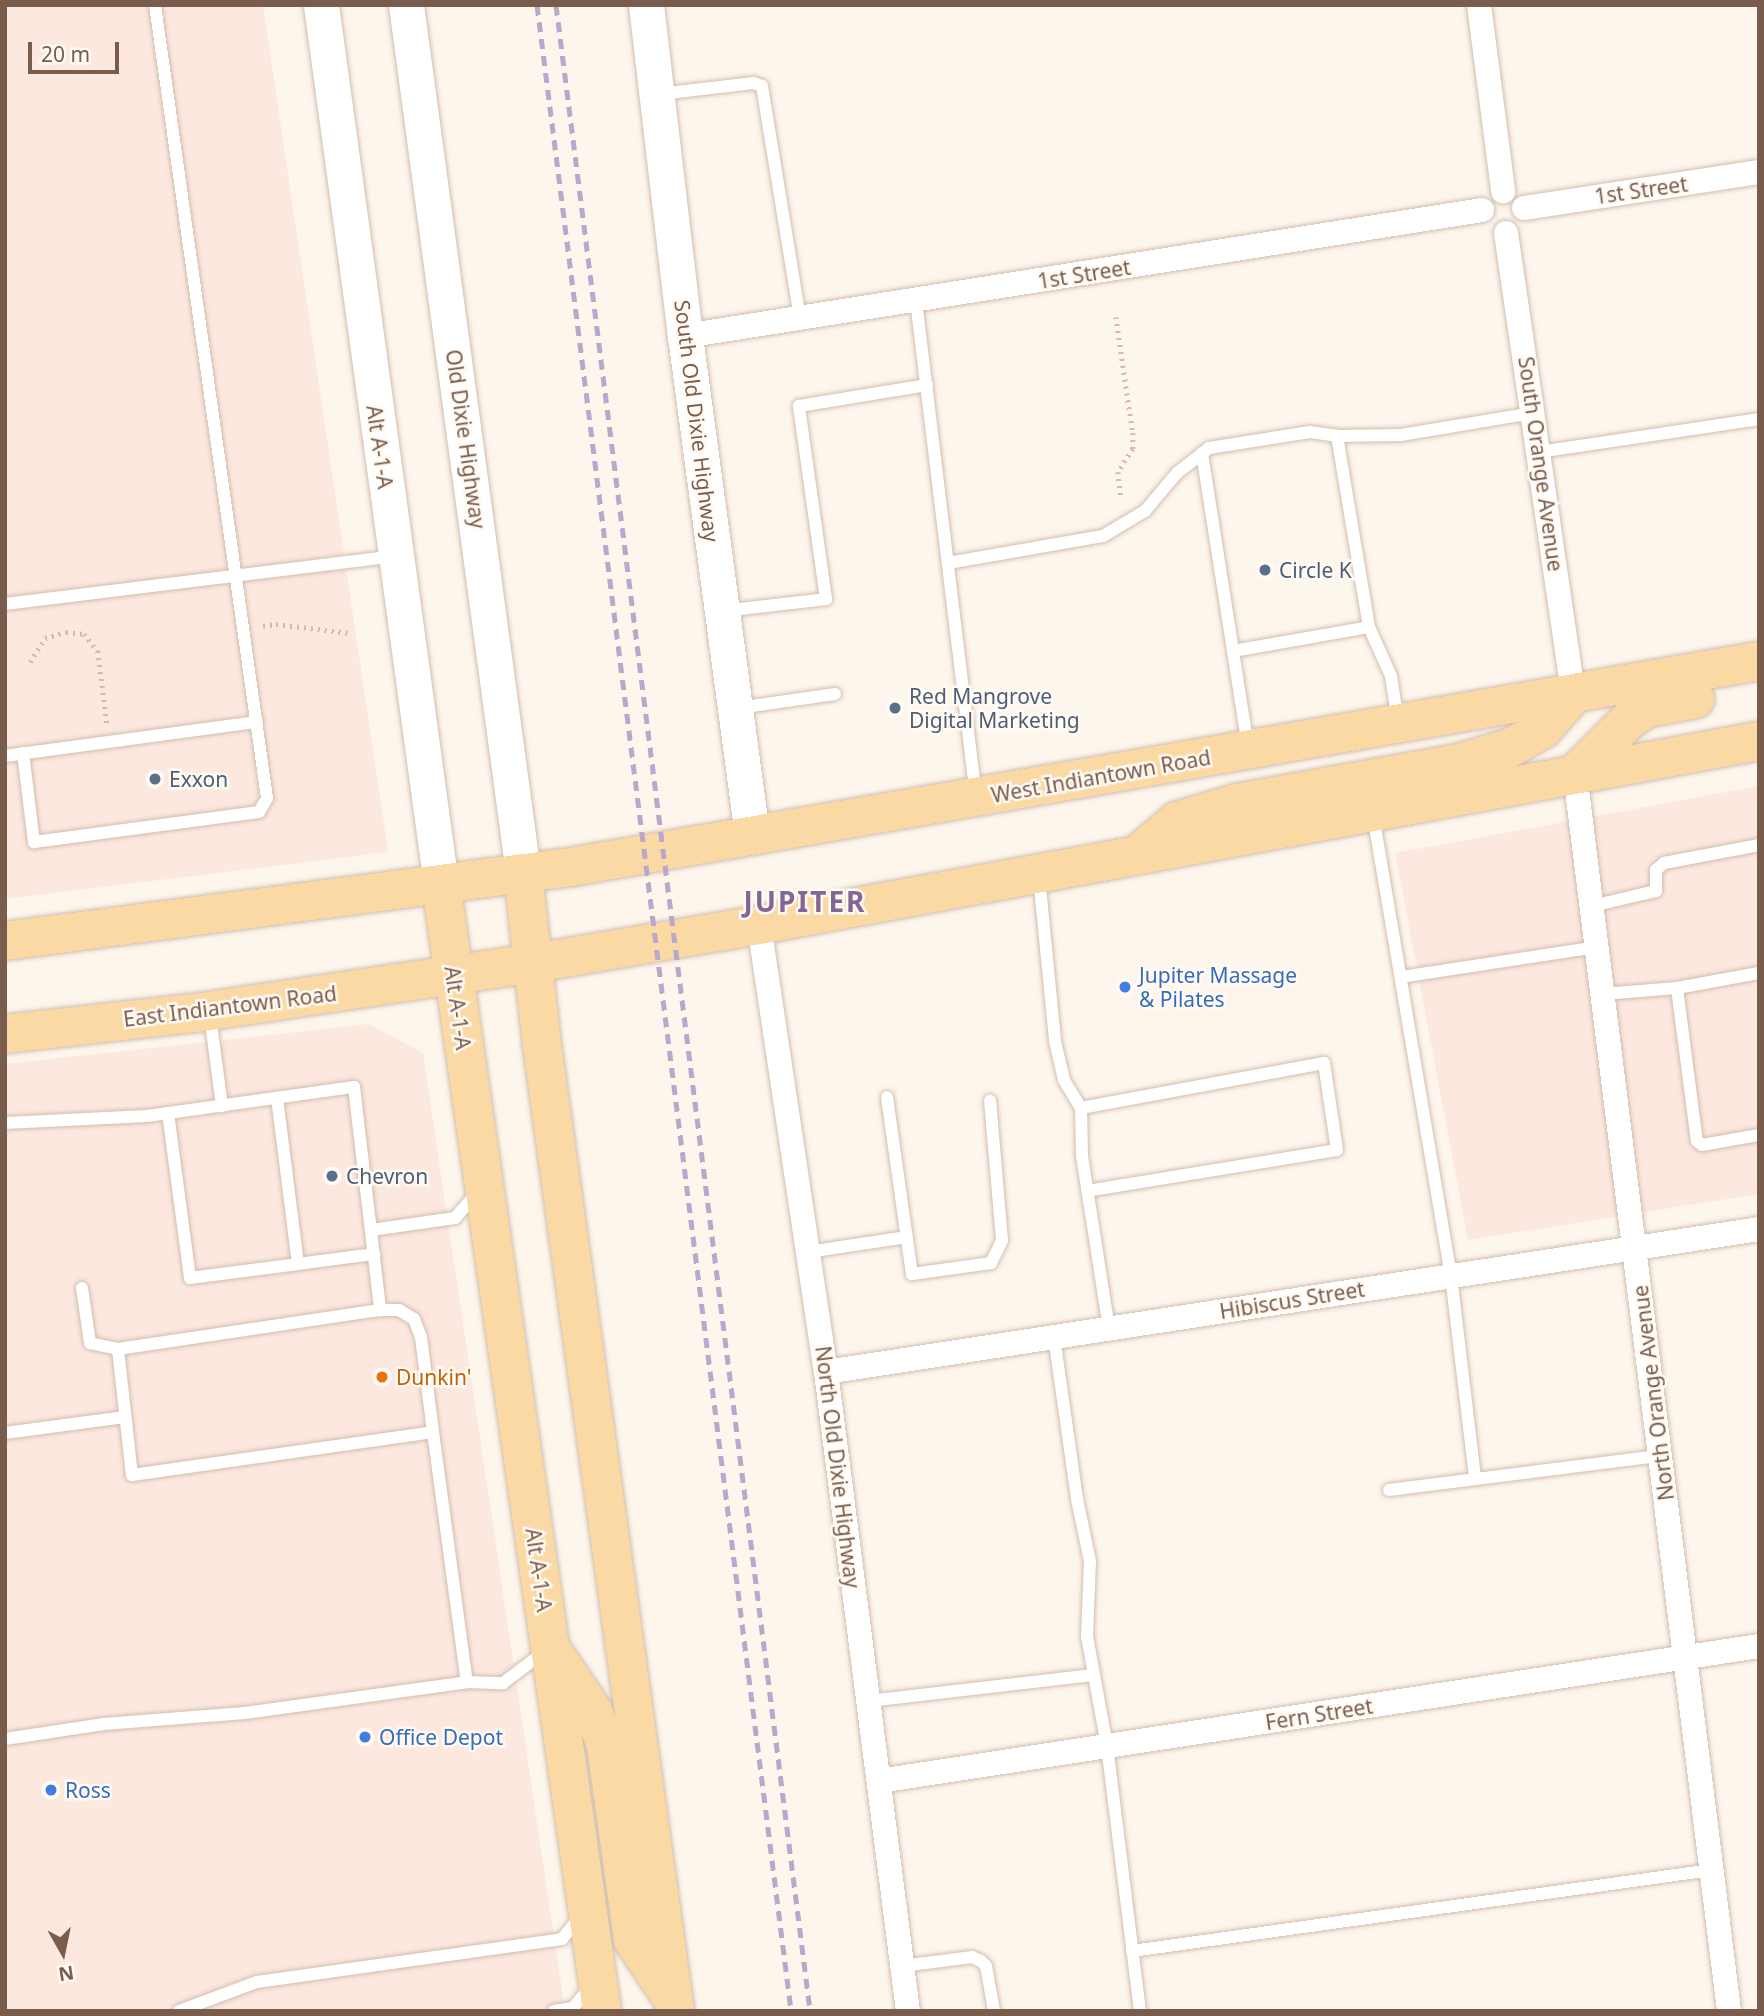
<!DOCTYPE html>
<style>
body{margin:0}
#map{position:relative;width:1764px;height:2016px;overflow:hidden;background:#fdf6ec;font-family:"Noto Sans",sans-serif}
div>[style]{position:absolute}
.commercial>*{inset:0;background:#fde8e0}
.path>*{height:4.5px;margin-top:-2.25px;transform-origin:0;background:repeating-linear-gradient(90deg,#d9b8a5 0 2px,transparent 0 7px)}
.roads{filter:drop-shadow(0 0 2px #d1beb0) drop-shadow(0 0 2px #d1beb0)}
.lane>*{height:12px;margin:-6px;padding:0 6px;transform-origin:6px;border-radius:6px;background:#fff}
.street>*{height:24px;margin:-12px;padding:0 12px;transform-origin:12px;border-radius:12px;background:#fff}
.secondary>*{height:35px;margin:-17.5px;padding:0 17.5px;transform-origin:17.5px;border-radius:17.5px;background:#fff}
.primary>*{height:38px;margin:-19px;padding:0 19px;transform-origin:19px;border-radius:19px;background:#fbd9a5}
.rail>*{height:5px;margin-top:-2.5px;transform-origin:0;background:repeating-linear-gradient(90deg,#b9a8c9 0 10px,transparent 0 17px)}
.dots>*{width:19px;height:19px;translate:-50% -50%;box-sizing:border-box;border:4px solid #fffaf3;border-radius:50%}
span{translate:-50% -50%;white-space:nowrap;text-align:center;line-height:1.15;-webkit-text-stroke:5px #fffaf3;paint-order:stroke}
.street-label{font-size:21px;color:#7a5c4d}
.service-label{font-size:21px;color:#4e5e75}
.left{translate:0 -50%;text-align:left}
.shop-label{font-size:21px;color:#366cbe}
.food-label{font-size:21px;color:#c56008}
.district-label{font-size:28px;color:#846695;font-weight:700;letter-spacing:2px}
.frame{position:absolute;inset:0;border:7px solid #7a5c4d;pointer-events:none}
.north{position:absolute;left:28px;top:1918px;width:70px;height:70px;-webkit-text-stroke:5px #fffaf3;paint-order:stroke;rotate:171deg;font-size:19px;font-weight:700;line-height:28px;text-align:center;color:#7a5c4d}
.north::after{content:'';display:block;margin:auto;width:24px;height:32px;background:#7a5c4d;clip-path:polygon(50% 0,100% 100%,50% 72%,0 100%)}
.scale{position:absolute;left:28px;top:42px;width:91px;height:32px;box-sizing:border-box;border:4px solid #7a5c4d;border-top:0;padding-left:9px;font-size:21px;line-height:24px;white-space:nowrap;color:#7a5c4d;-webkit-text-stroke:5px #fffaf3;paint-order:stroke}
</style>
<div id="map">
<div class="commercial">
<i style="clip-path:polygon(5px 5px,263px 5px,388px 852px,5px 899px)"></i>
<i style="clip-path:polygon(1759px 786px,1759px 1194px,1468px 1240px,1395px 853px)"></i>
<i style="clip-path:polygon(369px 1024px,423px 1053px,565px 2011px,5px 2011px,5px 1064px)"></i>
</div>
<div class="path">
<i style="left:1116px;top:317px;width:117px;rotate:81.7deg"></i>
<i style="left:1133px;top:433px;width:16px;rotate:90deg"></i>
<i style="left:1133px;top:449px;width:27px;rotate:123deg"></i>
<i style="left:1118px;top:472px;width:25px;rotate:83deg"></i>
<i style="left:263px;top:626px;width:13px;rotate:-9deg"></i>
<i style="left:276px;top:624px;width:74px;rotate:7deg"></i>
<i style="left:30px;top:662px;width:28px;rotate:-58deg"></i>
<i style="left:45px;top:638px;width:22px;rotate:-16deg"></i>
<i style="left:66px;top:632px;width:18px;rotate:6deg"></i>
<i style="left:84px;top:634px;width:22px;rotate:51deg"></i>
<i style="left:98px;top:651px;width:74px;rotate:83deg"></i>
</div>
<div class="roads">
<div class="lane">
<i style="left:660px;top:94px;width:94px;rotate:-6.7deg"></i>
<i style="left:753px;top:83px;width:9px;rotate:18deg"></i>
<i style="left:762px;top:86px;width:235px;rotate:80.7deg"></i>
<i style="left:916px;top:301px;width:497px;rotate:83.1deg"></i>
<i style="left:1539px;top:452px;width:222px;rotate:-8.5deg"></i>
<i style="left:1202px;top:453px;width:298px;rotate:81.1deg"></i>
<i style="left:948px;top:563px;width:157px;rotate:-9.9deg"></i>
<i style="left:1103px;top:536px;width:49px;rotate:-30.8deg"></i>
<i style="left:1145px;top:511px;width:50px;rotate:-49.9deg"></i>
<i style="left:1177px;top:473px;width:41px;rotate:-38deg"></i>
<i style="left:1209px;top:448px;width:102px;rotate:-9deg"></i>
<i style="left:1310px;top:432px;width:27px;rotate:8deg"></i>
<i style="left:1337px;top:436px;width:64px;rotate:-0.9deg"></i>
<i style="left:1401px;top:435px;width:134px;rotate:-9.5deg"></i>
<i style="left:5px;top:604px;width:392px;rotate:-7deg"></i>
<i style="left:723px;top:611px;width:104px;rotate:-6.6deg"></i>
<i style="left:826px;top:599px;width:195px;rotate:-98deg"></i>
<i style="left:799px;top:406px;width:130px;rotate:-9.3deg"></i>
<i style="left:1369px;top:627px;width:54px;rotate:65.8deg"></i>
<i style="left:1391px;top:676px;width:46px;rotate:81.2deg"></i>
<i style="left:1233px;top:651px;width:138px;rotate:-10deg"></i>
<i style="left:1369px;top:627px;width:194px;rotate:-99.5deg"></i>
<i style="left:738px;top:708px;width:98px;rotate:-8.2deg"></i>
<i style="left:23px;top:753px;width:90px;rotate:83deg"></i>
<i style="left:34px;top:842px;width:227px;rotate:-7.6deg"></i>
<i style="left:259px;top:812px;width:16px;rotate:-60deg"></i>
<i style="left:267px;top:798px;width:801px;rotate:-98.04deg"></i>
<i style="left:5px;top:756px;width:254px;rotate:-7.7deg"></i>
<i style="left:1373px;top:815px;width:468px;rotate:80.4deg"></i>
<i style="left:1451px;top:1276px;width:202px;rotate:83.2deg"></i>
<i style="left:1039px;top:877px;width:165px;rotate:84.4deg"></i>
<i style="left:1055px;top:1041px;width:40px;rotate:77deg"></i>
<i style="left:1064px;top:1080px;width:33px;rotate:59deg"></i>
<i style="left:1081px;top:1108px;width:48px;rotate:88.8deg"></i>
<i style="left:1082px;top:1156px;width:174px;rotate:81.1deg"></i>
<i style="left:1592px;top:906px;width:66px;rotate:-13.2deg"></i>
<i style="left:1656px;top:891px;width:21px;rotate:-90deg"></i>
<i style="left:1656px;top:870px;width:11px;rotate:-41deg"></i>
<i style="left:1664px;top:863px;width:97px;rotate:-10.7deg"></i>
<i style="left:1401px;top:977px;width:198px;rotate:-8.7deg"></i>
<i style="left:1677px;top:988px;width:154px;rotate:82.6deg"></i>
<i style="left:1697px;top:1141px;width:6px;rotate:39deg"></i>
<i style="left:1702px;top:1145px;width:58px;rotate:-10deg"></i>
<i style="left:1603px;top:994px;width:74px;rotate:-4.6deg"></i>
<i style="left:1677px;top:988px;width:83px;rotate:-10.4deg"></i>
<i style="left:210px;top:1016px;width:91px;rotate:82.4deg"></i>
<i style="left:887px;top:1097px;width:179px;rotate:82deg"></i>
<i style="left:912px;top:1274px;width:80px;rotate:-7.9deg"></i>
<i style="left:991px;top:1263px;width:25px;rotate:-64deg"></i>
<i style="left:1002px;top:1240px;width:140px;rotate:-94.9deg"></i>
<i style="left:1081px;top:1108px;width:247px;rotate:-10.5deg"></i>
<i style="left:1324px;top:1063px;width:88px;rotate:81.5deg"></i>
<i style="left:1337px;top:1150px;width:253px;rotate:170.7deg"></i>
<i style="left:168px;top:1113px;width:166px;rotate:82.4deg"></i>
<i style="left:190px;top:1278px;width:109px;rotate:-7.4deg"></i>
<i style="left:298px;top:1264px;width:167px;rotate:-97.2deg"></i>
<i style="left:5px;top:1123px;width:142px;rotate:-2.8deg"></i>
<i style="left:147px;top:1116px;width:209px;rotate:-8deg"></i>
<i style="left:354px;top:1087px;width:225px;rotate:83.3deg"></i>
<i style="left:380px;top:1310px;width:19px"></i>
<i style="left:399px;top:1310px;width:17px;rotate:31deg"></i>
<i style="left:414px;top:1319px;width:19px;rotate:69deg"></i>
<i style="left:421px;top:1337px;width:96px;rotate:82.8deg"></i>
<i style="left:371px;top:1230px;width:85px;rotate:-8.1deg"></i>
<i style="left:455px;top:1218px;width:35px;rotate:-49deg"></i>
<i style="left:808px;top:1252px;width:100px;rotate:-8.6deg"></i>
<i style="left:298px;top:1264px;width:77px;rotate:-7.5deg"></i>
<i style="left:82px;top:1288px;width:56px;rotate:81.7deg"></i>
<i style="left:90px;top:1343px;width:29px;rotate:12deg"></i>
<i style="left:118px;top:1349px;width:265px;rotate:-8.5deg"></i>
<i style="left:1054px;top:1337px;width:164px;rotate:81.9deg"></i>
<i style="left:1077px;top:1499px;width:63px;rotate:78.2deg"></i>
<i style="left:1090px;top:1561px;width:75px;rotate:92.3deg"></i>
<i style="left:1087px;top:1636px;width:112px;rotate:79.7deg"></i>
<i style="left:1107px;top:1746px;width:267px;rotate:82.9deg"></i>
<i style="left:118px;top:1349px;width:127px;rotate:83.7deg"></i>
<i style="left:132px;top:1475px;width:304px;rotate:-8.1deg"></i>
<i style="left:433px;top:1432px;width:252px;rotate:82.3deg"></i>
<i style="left:5px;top:1433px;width:121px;rotate:-7.6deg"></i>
<i style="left:1389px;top:1490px;width:273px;rotate:-7.2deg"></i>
<i style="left:868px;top:1701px;width:227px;rotate:-6.6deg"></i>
<i style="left:5px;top:1739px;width:100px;rotate:-8.6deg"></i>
<i style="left:104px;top:1724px;width:141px;rotate:-4.5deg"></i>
<i style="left:245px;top:1713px;width:224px;rotate:-7.9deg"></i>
<i style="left:467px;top:1682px;width:36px;rotate:2deg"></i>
<i style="left:503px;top:1683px;width:51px;rotate:-37.1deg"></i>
<i style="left:1132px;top:1951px;width:585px;rotate:-7.96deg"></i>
<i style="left:902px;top:1966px;width:71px;rotate:-7.3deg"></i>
<i style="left:972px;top:1957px;width:10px;rotate:24deg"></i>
<i style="left:981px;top:1961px;width:7px;rotate:45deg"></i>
<i style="left:986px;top:1966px;width:46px;rotate:79.9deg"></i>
<i style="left:179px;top:2011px;width:83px;rotate:-20.4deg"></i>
<i style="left:257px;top:1982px;width:308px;rotate:-8deg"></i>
<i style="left:562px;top:1939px;width:28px;rotate:-51deg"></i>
<i style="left:554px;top:2011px;width:19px;rotate:-9deg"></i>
<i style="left:573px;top:2008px;width:28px;rotate:-51deg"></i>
</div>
<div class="street">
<i style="left:1479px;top:5px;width:188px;rotate:82.6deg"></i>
<i style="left:1524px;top:208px;width:238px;rotate:-8.7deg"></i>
<i style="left:1506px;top:233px;width:467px;rotate:81.7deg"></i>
<i style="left:685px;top:336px;width:807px;rotate:-8.98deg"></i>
<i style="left:1575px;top:774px;width:1247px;rotate:82.9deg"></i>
<i style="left:759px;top:925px;width:452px;rotate:81.5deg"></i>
<i style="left:826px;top:1372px;width:644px;rotate:82.69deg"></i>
<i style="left:826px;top:1372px;width:944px;rotate:-8.71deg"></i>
<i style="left:879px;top:1781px;width:890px;rotate:-8.72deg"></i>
</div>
<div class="secondary">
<i style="left:321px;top:5px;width:887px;rotate:82.23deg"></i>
<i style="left:406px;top:5px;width:876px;rotate:82.32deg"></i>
<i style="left:646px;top:5px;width:333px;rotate:83.3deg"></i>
<i style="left:685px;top:336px;width:503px;rotate:82.35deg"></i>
</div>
<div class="primary">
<i style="left:1575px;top:774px;width:76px;rotate:-45deg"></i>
<i style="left:1629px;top:720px;width:22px;rotate:-34deg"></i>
<i style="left:1647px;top:708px;width:49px;rotate:-10.6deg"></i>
<i style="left:1144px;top:849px;width:43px;rotate:-40.3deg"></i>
<i style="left:1177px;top:821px;width:63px;rotate:-16.7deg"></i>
<i style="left:1237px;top:803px;width:226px;rotate:-10.2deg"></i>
<i style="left:1459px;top:763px;width:53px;rotate:-16.4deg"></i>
<i style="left:1510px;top:748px;width:38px;rotate:-30deg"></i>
<i style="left:1543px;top:729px;width:45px;rotate:-48.6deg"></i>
<i style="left:523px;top:873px;width:173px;rotate:83.7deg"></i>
<i style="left:542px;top:1045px;width:975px;rotate:82.16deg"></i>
<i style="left:441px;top:884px;width:1138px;rotate:81.87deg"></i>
<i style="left:5px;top:941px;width:571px;rotate:-7.45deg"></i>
<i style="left:571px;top:867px;width:1206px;rotate:-9.84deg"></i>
<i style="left:5px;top:1034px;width:205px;rotate:-6.4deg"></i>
<i style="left:209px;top:1011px;width:329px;rotate:-8.4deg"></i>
<i style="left:534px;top:963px;width:228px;rotate:-9.6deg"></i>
<i style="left:759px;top:925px;width:1017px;rotate:-10.43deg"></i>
<i style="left:555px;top:1655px;width:68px;rotate:55.8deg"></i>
<i style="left:593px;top:1711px;width:36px;rotate:69deg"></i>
<i style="left:606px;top:1745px;width:197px;rotate:82.1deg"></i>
<i style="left:633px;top:1940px;width:63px;rotate:56.1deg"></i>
</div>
</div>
<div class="rail">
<i style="left:537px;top:5px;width:2022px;rotate:82.78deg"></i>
<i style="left:556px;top:5px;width:2022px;rotate:82.78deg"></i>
</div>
<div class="dots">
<i style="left:1265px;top:570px;background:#5c6f8a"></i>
<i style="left:895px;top:708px;background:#5c6f8a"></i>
<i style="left:155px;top:779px;background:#5c6f8a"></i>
<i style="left:1125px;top:987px;background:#3f7fe0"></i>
<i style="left:332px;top:1176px;background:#5c6f8a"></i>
<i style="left:382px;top:1377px;background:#e8710a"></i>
<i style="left:365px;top:1737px;background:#3f7fe0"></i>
<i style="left:51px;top:1790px;background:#3f7fe0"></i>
</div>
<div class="street-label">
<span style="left:1641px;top:190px;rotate:-8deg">1st Street</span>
<span style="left:1084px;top:274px;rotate:-9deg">1st Street</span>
<span style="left:697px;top:421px;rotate:83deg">South Old Dixie Highway</span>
<span style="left:466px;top:439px;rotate:82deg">Old Dixie Highway</span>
<span style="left:380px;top:447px;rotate:82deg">Alt A-1-A</span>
<span style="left:1541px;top:464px;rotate:82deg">South Orange Avenue</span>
<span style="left:1101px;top:776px;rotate:-10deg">West Indiantown Road</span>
<span style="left:230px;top:1006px;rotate:-7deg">East Indiantown Road</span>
<span style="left:458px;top:1008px;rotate:82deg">Alt A-1-A</span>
<span style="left:1292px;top:1300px;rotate:-9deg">Hibiscus Street</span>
<span style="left:1653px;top:1393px;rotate:-97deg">North Orange Avenue</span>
<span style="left:838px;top:1467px;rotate:83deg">North Old Dixie Highway</span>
<span style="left:539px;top:1570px;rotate:82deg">Alt A-1-A</span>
<span style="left:1319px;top:1714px;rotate:-9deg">Fern Street</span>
</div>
<div class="service-label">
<span class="left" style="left:1279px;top:570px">Circle K</span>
<span class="left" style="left:909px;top:708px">Red Mangrove<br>Digital Marketing</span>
<span class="left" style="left:169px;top:779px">Exxon</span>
<span class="left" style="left:346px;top:1176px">Chevron</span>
</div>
<div class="shop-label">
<span class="left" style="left:1139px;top:987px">Jupiter Massage<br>&amp; Pilates</span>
<span class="left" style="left:379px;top:1737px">Office Depot</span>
<span class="left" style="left:65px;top:1790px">Ross</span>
</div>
<div class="food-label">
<span class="left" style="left:396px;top:1377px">Dunkin'</span>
</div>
<div class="district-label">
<span style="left:805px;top:901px">JUPITER</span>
</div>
<div class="frame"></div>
<div class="north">N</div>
<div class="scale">20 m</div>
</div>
